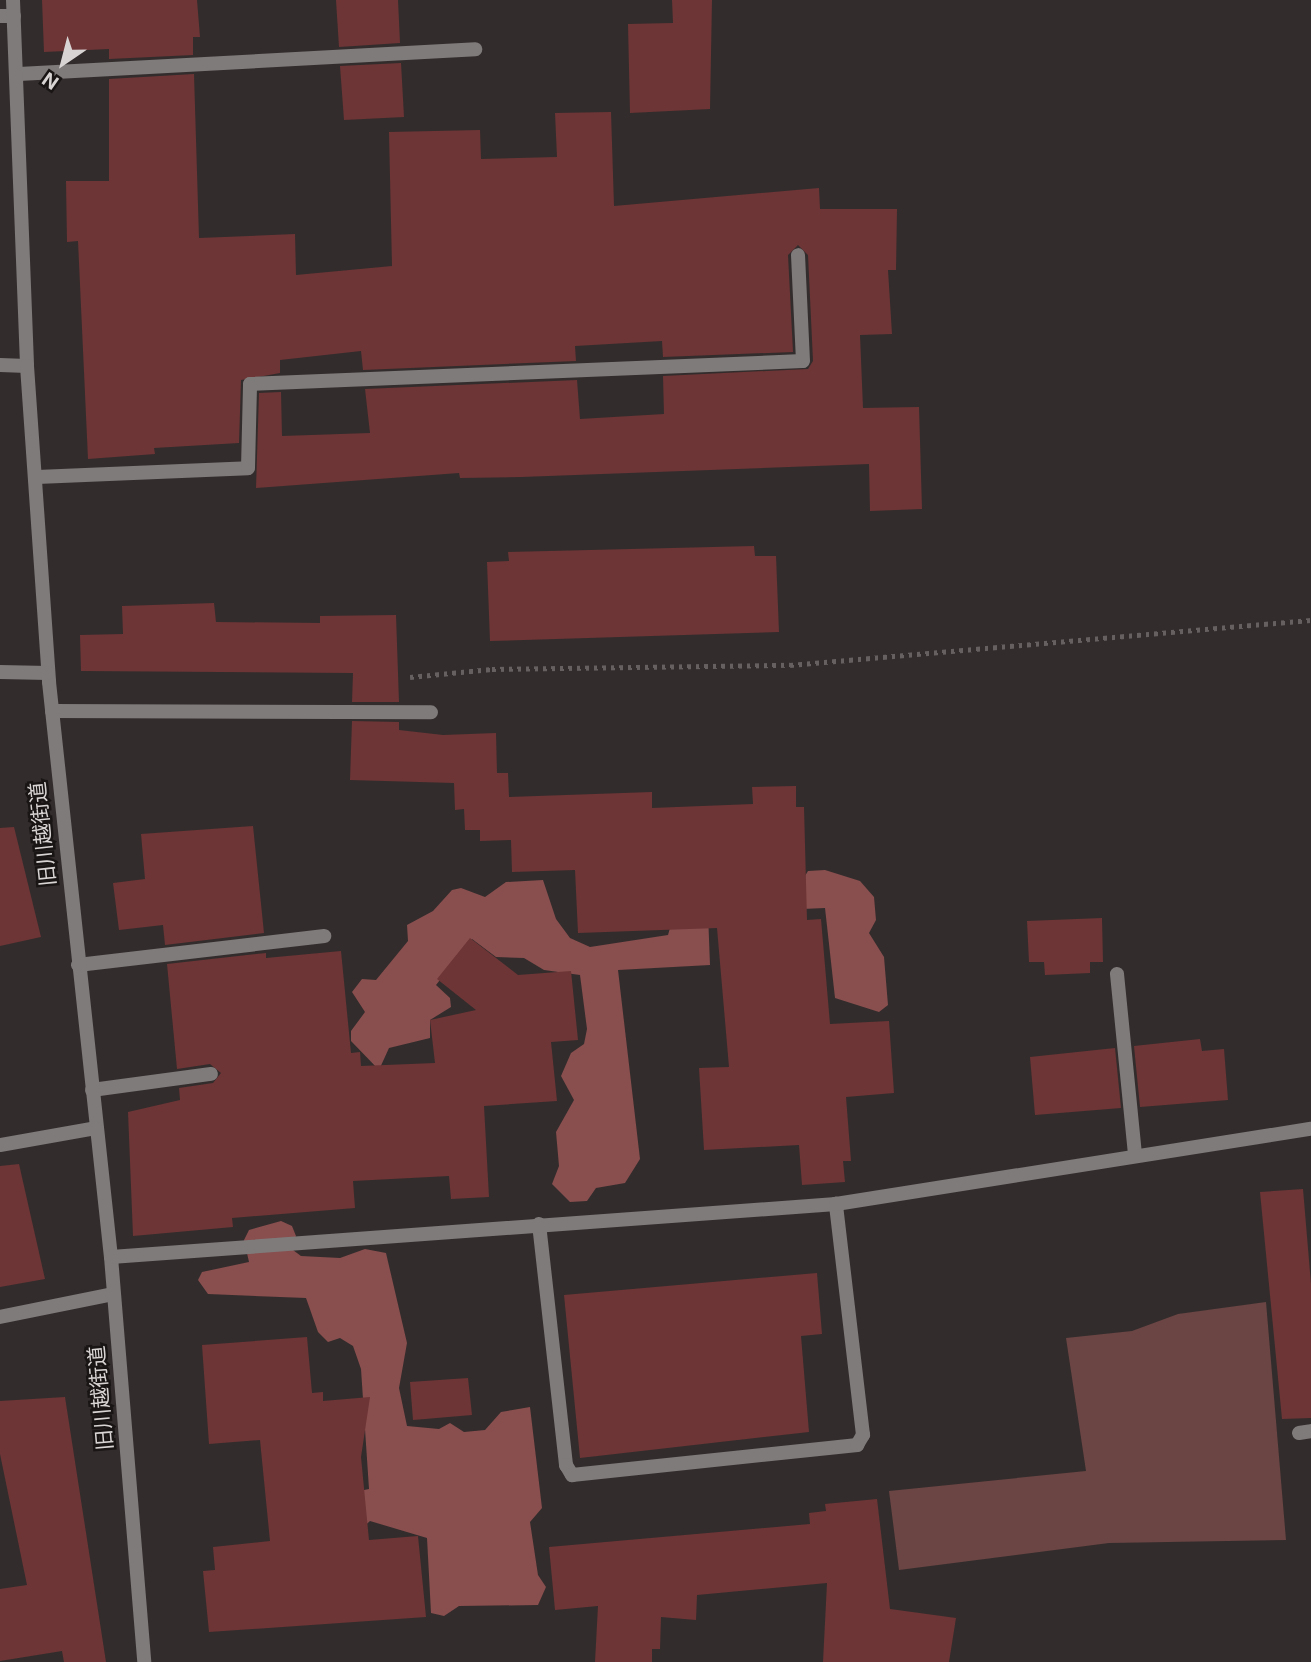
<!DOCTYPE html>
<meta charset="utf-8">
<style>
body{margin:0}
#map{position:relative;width:1311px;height:1662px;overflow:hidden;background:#332c2c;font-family:Inter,"Noto Sans JP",sans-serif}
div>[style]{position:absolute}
.green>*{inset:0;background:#6a4544}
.forest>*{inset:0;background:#894e4e}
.building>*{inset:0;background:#6d3536}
.path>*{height:4.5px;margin-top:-2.25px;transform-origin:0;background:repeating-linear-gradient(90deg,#676060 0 3.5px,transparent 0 8.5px)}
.lane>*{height:14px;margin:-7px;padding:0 7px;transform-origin:7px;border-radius:7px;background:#7f7b7b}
.street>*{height:14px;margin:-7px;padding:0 7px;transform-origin:7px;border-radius:7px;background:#7f7b7b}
span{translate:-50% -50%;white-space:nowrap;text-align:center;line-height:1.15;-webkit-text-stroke:5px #191515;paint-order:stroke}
.street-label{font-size:21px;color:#d9d4d4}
.north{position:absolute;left:28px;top:28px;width:70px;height:70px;-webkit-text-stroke:5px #191515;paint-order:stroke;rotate:215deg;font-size:19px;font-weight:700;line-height:28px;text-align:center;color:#d9d4d4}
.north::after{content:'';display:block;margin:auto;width:24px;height:32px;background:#d9d4d4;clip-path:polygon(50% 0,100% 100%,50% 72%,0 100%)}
</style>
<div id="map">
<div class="green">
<i style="clip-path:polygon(1266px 1302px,1286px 1540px,1109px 1543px,899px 1570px,889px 1491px,1086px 1471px,1066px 1338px,1132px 1331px,1178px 1314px)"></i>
</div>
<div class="forest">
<i style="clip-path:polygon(825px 870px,860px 881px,874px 897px,876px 920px,869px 933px,884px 957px,888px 1005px,879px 1012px,835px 998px,825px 908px,708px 913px,710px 965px,618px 970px,640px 1159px,625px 1183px,596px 1188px,587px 1201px,570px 1202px,552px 1184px,559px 1166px,556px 1132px,574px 1100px,561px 1076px,571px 1053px,584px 1044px,587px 1029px,580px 975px,544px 970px,524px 958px,496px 957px,472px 939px,436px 985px,450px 998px,451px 1007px,430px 1020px,430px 1038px,389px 1048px,379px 1070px,351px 1041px,351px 1031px,365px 1012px,352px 992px,362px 979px,376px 980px,408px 941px,407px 925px,433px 911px,452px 890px,461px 888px,485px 897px,506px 882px,543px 880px,556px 919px,570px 938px,590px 947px,668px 935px,674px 914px,800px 884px,808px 871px)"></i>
<i style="clip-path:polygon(281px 1221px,292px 1226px,296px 1236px,289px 1247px,301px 1256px,340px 1258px,365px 1249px,386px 1253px,407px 1343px,399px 1388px,407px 1426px,439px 1429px,450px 1423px,464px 1432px,485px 1430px,501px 1412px,530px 1407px,542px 1508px,530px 1522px,538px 1575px,546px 1587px,538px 1605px,459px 1606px,444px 1616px,431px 1613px,427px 1538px,370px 1521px,360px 1530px,359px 1491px,369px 1489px,361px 1369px,353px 1346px,340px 1338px,328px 1342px,318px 1332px,306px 1298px,208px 1294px,198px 1280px,202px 1272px,249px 1262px,244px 1240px,249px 1230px)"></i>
</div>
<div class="building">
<i style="clip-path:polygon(42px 0,197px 0,200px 37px,193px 37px,193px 55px,109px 59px,109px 49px,44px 52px)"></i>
<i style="clip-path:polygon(336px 0,398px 0,400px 43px,339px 47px)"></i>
<i style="clip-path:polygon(672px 0,712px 0,710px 109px,630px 113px,628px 24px,673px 23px)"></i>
<i style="clip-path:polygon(401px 63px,404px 117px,344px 120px,340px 66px)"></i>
<i style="clip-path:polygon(194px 74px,199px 238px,295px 234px,296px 275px,392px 266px,389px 132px,480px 130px,481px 159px,557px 157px,555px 113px,611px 112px,614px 206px,819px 188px,820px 209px,897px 209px,896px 270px,888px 270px,892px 334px,860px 335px,863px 408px,919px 407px,922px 509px,870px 511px,869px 464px,521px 477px,460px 478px,459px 473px,256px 488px,259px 393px,281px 392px,282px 436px,370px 433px,365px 389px,577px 380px,580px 419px,664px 414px,663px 376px,808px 369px,813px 361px,808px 255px,798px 245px,788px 255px,793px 352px,663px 357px,662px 341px,575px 346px,576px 361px,363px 370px,361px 351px,280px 360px,280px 373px,241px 380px,239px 443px,154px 448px,155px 454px,88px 459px,78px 241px,67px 242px,66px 181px,109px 181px,109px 79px)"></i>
<i style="clip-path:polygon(754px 546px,755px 556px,776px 556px,779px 632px,490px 641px,487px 562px,509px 561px,508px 552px)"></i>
<i style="clip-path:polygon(214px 603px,216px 622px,320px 623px,320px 616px,396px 615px,399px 702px,352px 702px,353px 673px,81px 671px,80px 635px,123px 634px,122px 606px)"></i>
<i style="clip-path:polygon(352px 721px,399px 722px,399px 730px,443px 735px,496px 733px,497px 773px,508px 773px,509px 797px,652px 792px,652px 808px,753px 804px,752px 787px,796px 786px,796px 807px,804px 807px,807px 920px,821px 919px,830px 1024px,889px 1021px,894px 1093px,846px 1097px,851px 1161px,843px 1161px,845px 1182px,802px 1185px,799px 1145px,704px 1150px,699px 1068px,729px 1067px,717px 928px,578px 933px,575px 870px,512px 872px,511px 840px,480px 841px,480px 830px,465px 830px,464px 809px,455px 810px,454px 783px,350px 780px)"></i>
<i style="clip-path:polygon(253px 826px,264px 933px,165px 945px,163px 925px,119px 930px,113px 883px,145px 879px,141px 834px)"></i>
<i style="clip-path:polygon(14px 827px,41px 937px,0 946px,0 828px)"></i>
<i style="clip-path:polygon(1102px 918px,1103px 962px,1090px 962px,1090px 973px,1045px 975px,1044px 962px,1029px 962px,1027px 921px)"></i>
<i style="clip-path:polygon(470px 938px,518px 975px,571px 971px,578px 1040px,551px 1042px,557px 1101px,484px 1106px,489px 1197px,451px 1199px,449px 1176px,353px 1181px,355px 1208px,232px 1218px,233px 1227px,133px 1236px,128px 1112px,180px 1100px,179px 1088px,213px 1083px,221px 1073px,210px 1064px,177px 1069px,167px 964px,266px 953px,266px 958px,341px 951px,351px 1053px,360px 1052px,361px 1066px,435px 1063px,430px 1020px,476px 1010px,437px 979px)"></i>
<i style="clip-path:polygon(1200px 1039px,1202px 1051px,1224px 1049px,1228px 1100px,1140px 1107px,1134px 1046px)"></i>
<i style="clip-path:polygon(1115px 1048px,1121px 1108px,1035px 1115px,1030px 1057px)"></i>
<i style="clip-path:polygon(19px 1164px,45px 1279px,0 1287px,0 1166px)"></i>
<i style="clip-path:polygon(1303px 1189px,1311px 1284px,1311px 1418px,1282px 1419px,1260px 1192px)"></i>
<i style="clip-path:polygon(817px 1273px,822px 1334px,801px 1336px,809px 1432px,580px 1458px,564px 1295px)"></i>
<i style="clip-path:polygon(307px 1337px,312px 1393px,323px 1392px,323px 1401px,370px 1397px,361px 1457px,369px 1540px,418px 1536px,426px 1617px,209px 1632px,203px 1571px,215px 1570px,213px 1547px,270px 1541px,260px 1440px,209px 1444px,202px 1345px)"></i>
<i style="clip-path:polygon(468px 1378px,472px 1415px,413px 1420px,410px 1382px)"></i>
<i style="clip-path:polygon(65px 1397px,106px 1662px,64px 1662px,62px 1651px,0 1661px,0 1589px,27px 1585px,0 1454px,0 1401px)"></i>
<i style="clip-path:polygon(877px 1499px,890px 1609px,956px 1618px,949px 1662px,823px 1662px,827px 1583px,697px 1595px,696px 1620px,661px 1617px,660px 1649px,652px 1649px,652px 1662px,595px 1662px,598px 1606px,555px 1610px,549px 1547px,810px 1524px,809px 1513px,826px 1511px,825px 1504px)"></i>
</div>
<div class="path">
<i style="left:410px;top:677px;width:82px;rotate:-5.6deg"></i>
<i style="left:492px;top:669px;width:298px;rotate:-0.8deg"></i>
<i style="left:790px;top:665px;width:523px;rotate:-4.94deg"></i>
</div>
<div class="lane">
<i style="left:0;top:16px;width:14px"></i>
<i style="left:19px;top:74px;width:457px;rotate:-3.1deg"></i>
<i style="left:0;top:365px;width:27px;rotate:2deg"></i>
<i style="left:37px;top:477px;width:211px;rotate:-2.4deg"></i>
<i style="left:248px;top:468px;width:84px;rotate:-88.6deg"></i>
<i style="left:250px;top:384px;width:553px;rotate:-2.38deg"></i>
<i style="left:803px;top:361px;width:106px;rotate:-92.7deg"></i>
<i style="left:52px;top:711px;width:379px;rotate:0.2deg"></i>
<i style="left:78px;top:965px;width:248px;rotate:-6.7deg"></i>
<i style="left:92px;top:1090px;width:120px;rotate:-7.7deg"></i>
<i style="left:539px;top:1224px;width:243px;rotate:83.6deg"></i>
<i style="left:566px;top:1465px;width:12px;rotate:59deg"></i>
<i style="left:572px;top:1475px;width:287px;rotate:-6deg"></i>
<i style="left:857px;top:1445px;width:12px;rotate:-59deg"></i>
<i style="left:863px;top:1435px;width:233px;rotate:-96.7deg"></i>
<i style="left:0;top:1317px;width:115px;rotate:-11.5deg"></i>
<i style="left:1299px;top:1433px;width:12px;rotate:-9deg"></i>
</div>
<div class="street">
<i style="left:13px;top:0;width:366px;rotate:87.8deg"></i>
<i style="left:27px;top:366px;width:317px;rotate:86deg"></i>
<i style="left:49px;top:682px;width:578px;rotate:83.85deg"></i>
<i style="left:111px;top:1257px;width:406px;rotate:85.3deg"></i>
<i style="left:0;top:672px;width:48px;rotate:1.2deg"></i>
<i style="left:1117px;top:974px;width:181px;rotate:84.3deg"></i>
<i style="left:0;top:1145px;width:97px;rotate:-10deg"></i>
<i style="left:111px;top:1257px;width:727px;rotate:-4.18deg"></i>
<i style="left:836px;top:1204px;width:481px;rotate:-9deg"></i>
</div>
<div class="street-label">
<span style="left:43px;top:834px;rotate:-96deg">旧川越街道</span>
<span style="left:101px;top:1398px;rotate:-95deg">旧川越街道</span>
</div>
<div class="north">N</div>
</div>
